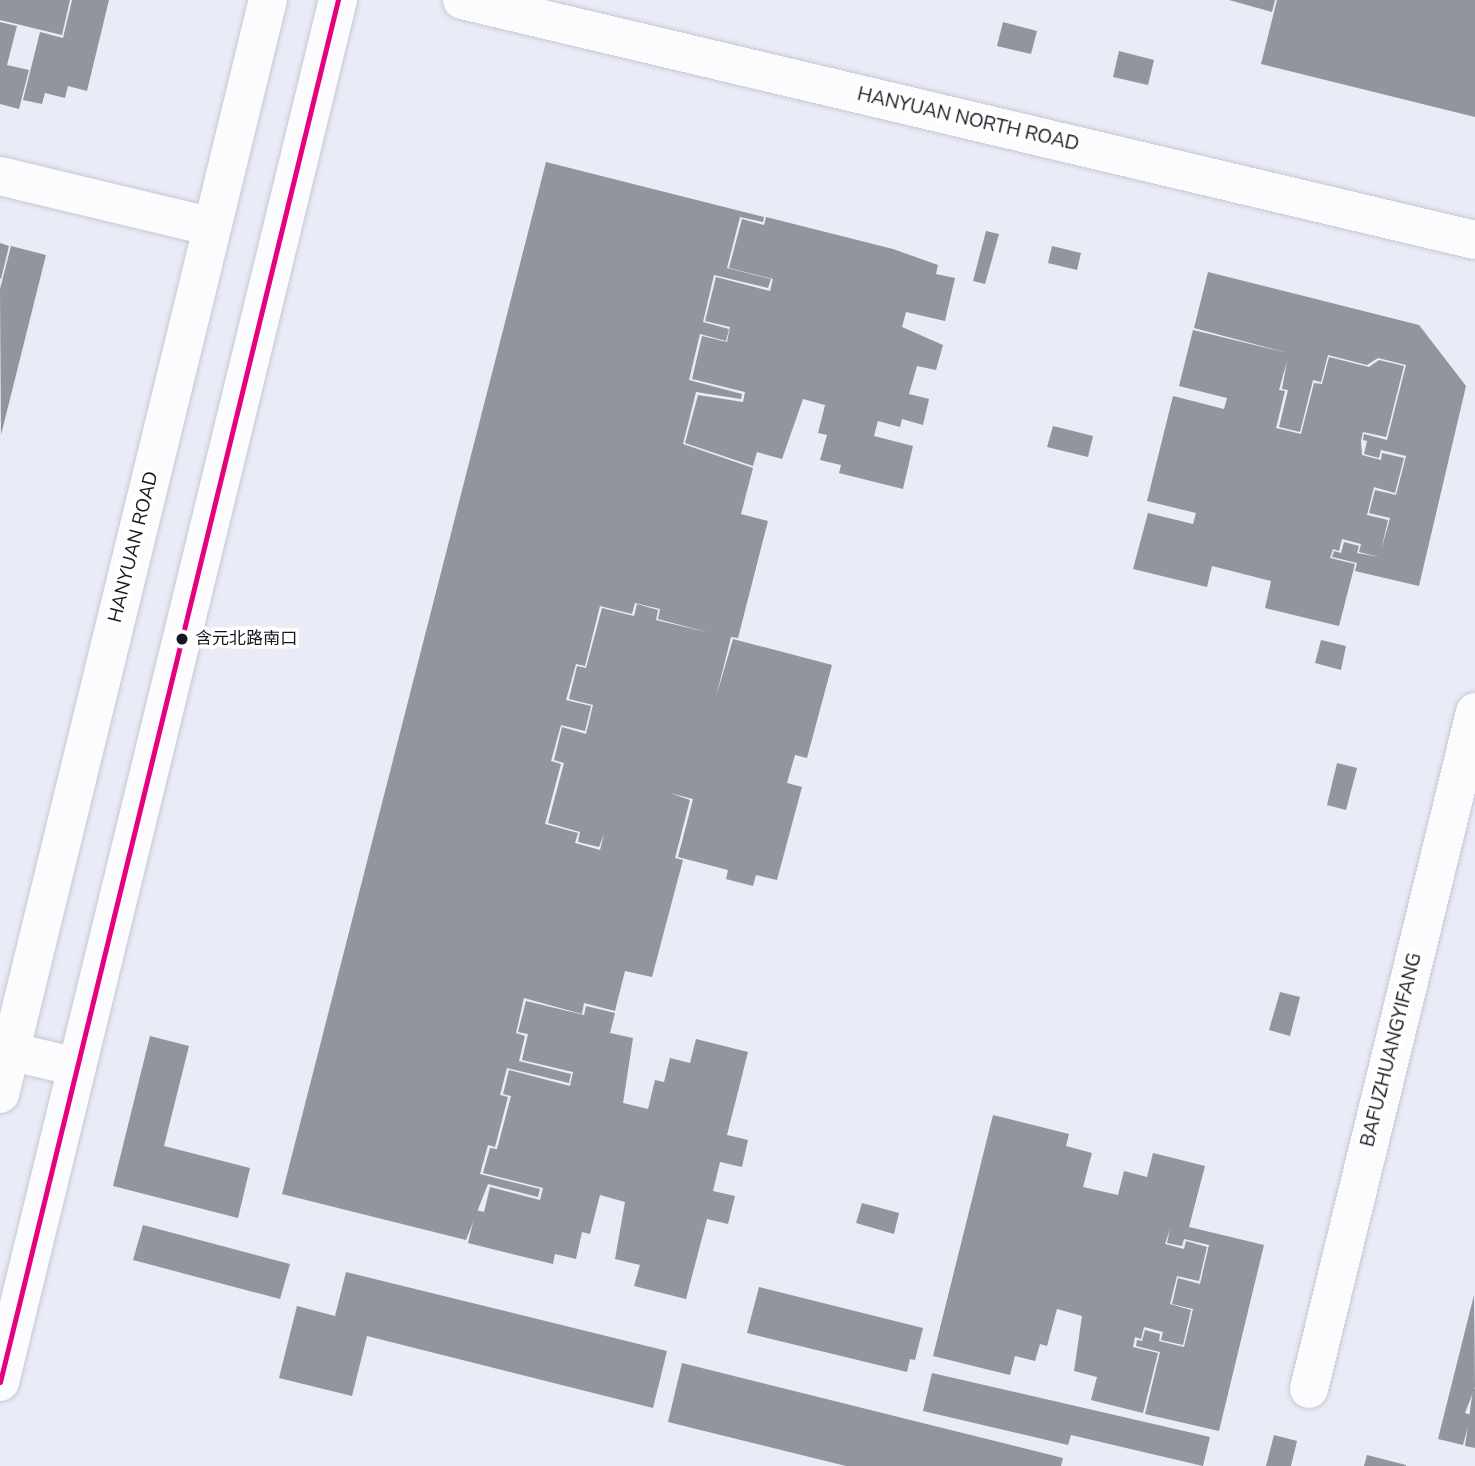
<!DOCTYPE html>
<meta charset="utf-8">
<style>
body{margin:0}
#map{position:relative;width:1475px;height:1466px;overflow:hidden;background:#e9ebf7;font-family:"Nunito Sans","Noto Sans SC",sans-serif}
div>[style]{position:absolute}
.building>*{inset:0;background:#92949e}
.roads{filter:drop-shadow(0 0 2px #c6c8d3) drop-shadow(0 0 2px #c6c8d3)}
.minor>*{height:38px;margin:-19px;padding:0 19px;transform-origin:19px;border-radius:19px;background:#fcfcfe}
.major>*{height:38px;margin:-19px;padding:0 19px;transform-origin:19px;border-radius:19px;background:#fcfcfe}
.bus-1>*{height:5px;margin:-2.5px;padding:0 2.5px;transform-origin:2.5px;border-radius:2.5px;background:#e5007d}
.dots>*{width:19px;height:19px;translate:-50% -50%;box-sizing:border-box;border:4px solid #fff;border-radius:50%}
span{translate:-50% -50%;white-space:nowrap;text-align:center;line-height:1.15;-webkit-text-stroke:7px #fff;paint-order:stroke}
.bus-label{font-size:17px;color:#151720}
.left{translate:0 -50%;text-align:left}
.street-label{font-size:19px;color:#151720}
</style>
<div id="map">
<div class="building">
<i style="clip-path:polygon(0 0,70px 0,62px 35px,0 20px)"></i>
<i style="clip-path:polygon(72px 0,109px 0,87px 91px,68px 86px,65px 98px,45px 93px,42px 104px,23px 100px,40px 32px,63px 38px)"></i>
<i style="clip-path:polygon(1229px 0,1275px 0,1272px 12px)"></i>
<i style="clip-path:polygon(1277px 0,1475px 0,1475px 117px,1261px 64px)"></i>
<i style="clip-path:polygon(0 22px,17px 26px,7px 65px,29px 70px,19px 109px,0 104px)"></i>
<i style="clip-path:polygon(1003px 22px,1037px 31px,1031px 54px,997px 46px)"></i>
<i style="clip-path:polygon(1119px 51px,1154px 60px,1148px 85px,1113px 77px)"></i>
<i style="clip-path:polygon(evenodd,546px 162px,764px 217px,763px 222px,740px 217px,727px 268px,771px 279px,768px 288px,714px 275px,703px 322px,729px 329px,726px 341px,700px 334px,689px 380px,742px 394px,741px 399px,696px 392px,683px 444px,753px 468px,741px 514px,768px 521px,738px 638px,731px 637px,716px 697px,733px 639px,832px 665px,807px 758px,795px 755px,787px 783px,802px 787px,777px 880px,756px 875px,753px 886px,726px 879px,728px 870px,678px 857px,693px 799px,670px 793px,690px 800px,675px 858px,683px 860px,652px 977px,625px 971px,615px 1011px,584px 1003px,582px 1014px,524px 998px,516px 1033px,525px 1036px,519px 1061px,571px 1074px,569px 1083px,507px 1068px,500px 1095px,508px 1097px,495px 1147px,488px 1145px,480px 1174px,540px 1189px,538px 1197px,488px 1184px,466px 1240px,282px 1194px,546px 162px,635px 603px,660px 609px,658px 619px,710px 633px,656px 620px,658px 610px,637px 604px,634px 616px,602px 608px,586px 668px,577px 666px,569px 699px,593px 705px,586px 734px,562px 727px,554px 760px,564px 763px,548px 823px,580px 832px,578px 842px,599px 847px,604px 834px,600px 850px,575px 843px,578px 833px,545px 824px,561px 764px,551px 761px,561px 725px,585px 731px,591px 706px,566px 700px,576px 664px,585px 666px,600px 606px,632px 614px,635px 603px)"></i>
<i style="clip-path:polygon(766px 217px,893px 249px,938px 265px,936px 274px,955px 278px,945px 321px,906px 312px,902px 327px,943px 345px,936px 370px,917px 366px,909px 394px,929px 399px,923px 425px,902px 419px,900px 427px,878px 421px,874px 436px,913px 446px,903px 489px,839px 473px,841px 465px,820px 460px,827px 435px,818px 433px,825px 405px,803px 399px,782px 459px,757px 452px,753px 466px,685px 443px,698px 395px,743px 402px,745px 392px,692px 379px,702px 336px,727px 342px,730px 327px,705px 321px,716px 277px,770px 291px,773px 279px,729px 268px,742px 219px,764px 225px)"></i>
<i style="clip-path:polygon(986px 231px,999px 234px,985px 284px,973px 281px)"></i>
<i style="clip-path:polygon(0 243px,9px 246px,1px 279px,0 278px)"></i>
<i style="clip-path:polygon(11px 246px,46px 255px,1px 435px,0 289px)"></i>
<i style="clip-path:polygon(1052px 246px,1081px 253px,1077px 270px,1048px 263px)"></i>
<i style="clip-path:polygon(evenodd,1208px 272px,1419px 325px,1466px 386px,1419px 586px,1355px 571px,1357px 563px,1332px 557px,1334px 551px,1341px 553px,1344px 542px,1359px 546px,1357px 553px,1380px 557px,1359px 552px,1361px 544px,1342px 539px,1339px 551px,1333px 549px,1330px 558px,1355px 564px,1339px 626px,1265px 608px,1271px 581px,1212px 566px,1207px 587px,1133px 569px,1148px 513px,1193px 524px,1196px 513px,1147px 501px,1173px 396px,1224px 409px,1227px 398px,1179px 386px,1193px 330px,1288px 353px,1194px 328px,1208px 272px,1328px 355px,1367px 365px,1378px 358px,1406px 365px,1387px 440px,1364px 434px,1363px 440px,1367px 441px,1364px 454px,1379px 458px,1381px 450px,1406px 456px,1396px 495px,1375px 490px,1369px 513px,1390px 518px,1381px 551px,1388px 520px,1367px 515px,1374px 487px,1395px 493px,1404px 458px,1382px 453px,1381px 460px,1362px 455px,1361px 441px,1363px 432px,1386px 437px,1404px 366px,1379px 360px,1369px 367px,1329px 357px,1322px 384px,1314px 383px,1301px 434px,1276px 428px,1285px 391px,1279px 390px,1287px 361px,1282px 389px,1288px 390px,1279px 427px,1300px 432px,1313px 380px,1321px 382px,1328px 355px)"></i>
<i style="clip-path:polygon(1053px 426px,1093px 436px,1088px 457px,1047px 447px)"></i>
<i style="clip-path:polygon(1321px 640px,1346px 646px,1341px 670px,1315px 663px)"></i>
<i style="clip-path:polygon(1337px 763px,1357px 768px,1346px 810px,1327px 805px)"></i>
<i style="clip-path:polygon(1280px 992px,1300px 997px,1290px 1036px,1269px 1030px)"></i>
<i style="clip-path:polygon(526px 1001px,584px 1015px,586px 1006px,615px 1013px,610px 1033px,633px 1038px,623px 1103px,648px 1109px,655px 1080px,664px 1082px,670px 1058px,690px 1063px,696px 1039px,748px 1052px,727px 1135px,748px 1140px,742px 1167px,720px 1162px,713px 1191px,735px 1196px,728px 1224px,707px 1219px,686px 1299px,634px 1286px,640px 1265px,615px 1259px,625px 1202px,600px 1195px,590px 1234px,582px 1232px,576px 1259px,555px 1254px,553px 1264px,468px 1243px,476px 1210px,484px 1212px,490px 1187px,540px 1200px,543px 1188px,483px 1173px,490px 1148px,497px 1149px,511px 1096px,503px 1094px,509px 1070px,570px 1086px,573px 1072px,522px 1060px,528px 1034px,518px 1032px)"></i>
<i style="clip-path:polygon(150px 1036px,189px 1046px,164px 1146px,250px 1168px,238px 1218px,113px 1186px)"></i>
<i style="clip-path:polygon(993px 1115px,1069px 1134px,1066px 1146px,1092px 1153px,1083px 1187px,1118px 1195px,1124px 1171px,1147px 1177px,1153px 1153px,1205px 1166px,1189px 1227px,1264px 1245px,1219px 1431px,1145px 1414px,1160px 1352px,1136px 1346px,1137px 1340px,1142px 1341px,1145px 1330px,1160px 1334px,1159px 1341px,1184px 1347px,1193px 1309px,1172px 1304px,1178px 1278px,1200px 1284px,1209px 1245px,1184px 1239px,1182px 1246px,1167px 1243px,1170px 1229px,1165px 1244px,1184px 1249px,1186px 1241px,1207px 1247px,1199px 1281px,1177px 1276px,1170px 1304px,1191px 1310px,1183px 1345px,1161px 1340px,1163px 1332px,1144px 1327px,1141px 1339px,1135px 1337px,1133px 1347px,1158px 1353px,1143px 1413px,1091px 1400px,1097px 1377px,1074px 1371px,1082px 1316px,1057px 1309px,1047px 1346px,1040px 1344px,1035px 1361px,1015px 1356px,1010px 1375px,933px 1356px)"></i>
<i style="clip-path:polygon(862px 1203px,899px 1213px,894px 1234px,856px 1223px)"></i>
<i style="clip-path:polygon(143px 1225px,290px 1264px,280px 1299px,133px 1260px)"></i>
<i style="clip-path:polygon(346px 1272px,667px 1351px,653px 1408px,367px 1336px,352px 1396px,279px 1378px,297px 1306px,335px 1316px)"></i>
<i style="clip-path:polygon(759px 1287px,923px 1328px,915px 1360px,910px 1359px,907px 1372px,747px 1333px)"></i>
<i style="clip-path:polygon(1474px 1295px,1475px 1387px,1465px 1413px,1471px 1415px,1463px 1445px,1438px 1439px)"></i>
<i style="clip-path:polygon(682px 1363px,1063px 1458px,1061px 1466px,846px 1466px,668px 1422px)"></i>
<i style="clip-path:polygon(932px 1373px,1210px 1437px,1203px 1466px,1071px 1435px,1068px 1445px,923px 1411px)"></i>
<i style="clip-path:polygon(1473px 1389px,1475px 1389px,1475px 1448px,1465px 1446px)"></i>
<i style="clip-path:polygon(1274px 1435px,1297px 1441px,1291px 1466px,1266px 1466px)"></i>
<i style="clip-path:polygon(1367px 1455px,1406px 1465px,1406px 1466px,1364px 1466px)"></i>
</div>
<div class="roads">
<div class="minor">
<i style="left:462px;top:0;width:1041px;rotate:13.33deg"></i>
<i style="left:0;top:176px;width:218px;rotate:13.5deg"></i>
<i style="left:0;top:1049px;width:79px;rotate:13.2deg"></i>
<i style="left:1309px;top:1389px;width:697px;rotate:-76.22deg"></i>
</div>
<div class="major">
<i style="left:0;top:1094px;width:1126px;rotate:-76.24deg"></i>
<i style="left:0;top:1382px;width:1423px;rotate:-76.26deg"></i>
</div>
</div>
<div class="bus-1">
<i style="left:0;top:1382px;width:1423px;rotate:-76.26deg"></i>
</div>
<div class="dots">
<i style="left:182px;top:639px;background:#151720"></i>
</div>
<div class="bus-label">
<span class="left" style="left:195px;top:639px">含元北路南口</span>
</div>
<div class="street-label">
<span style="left:968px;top:120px;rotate:13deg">HANYUAN NORTH ROAD</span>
<span style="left:134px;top:547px;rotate:-76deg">HANYUAN ROAD</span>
<span style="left:1392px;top:1050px;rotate:-76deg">BAFUZHUANGYIFANG</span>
</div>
</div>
